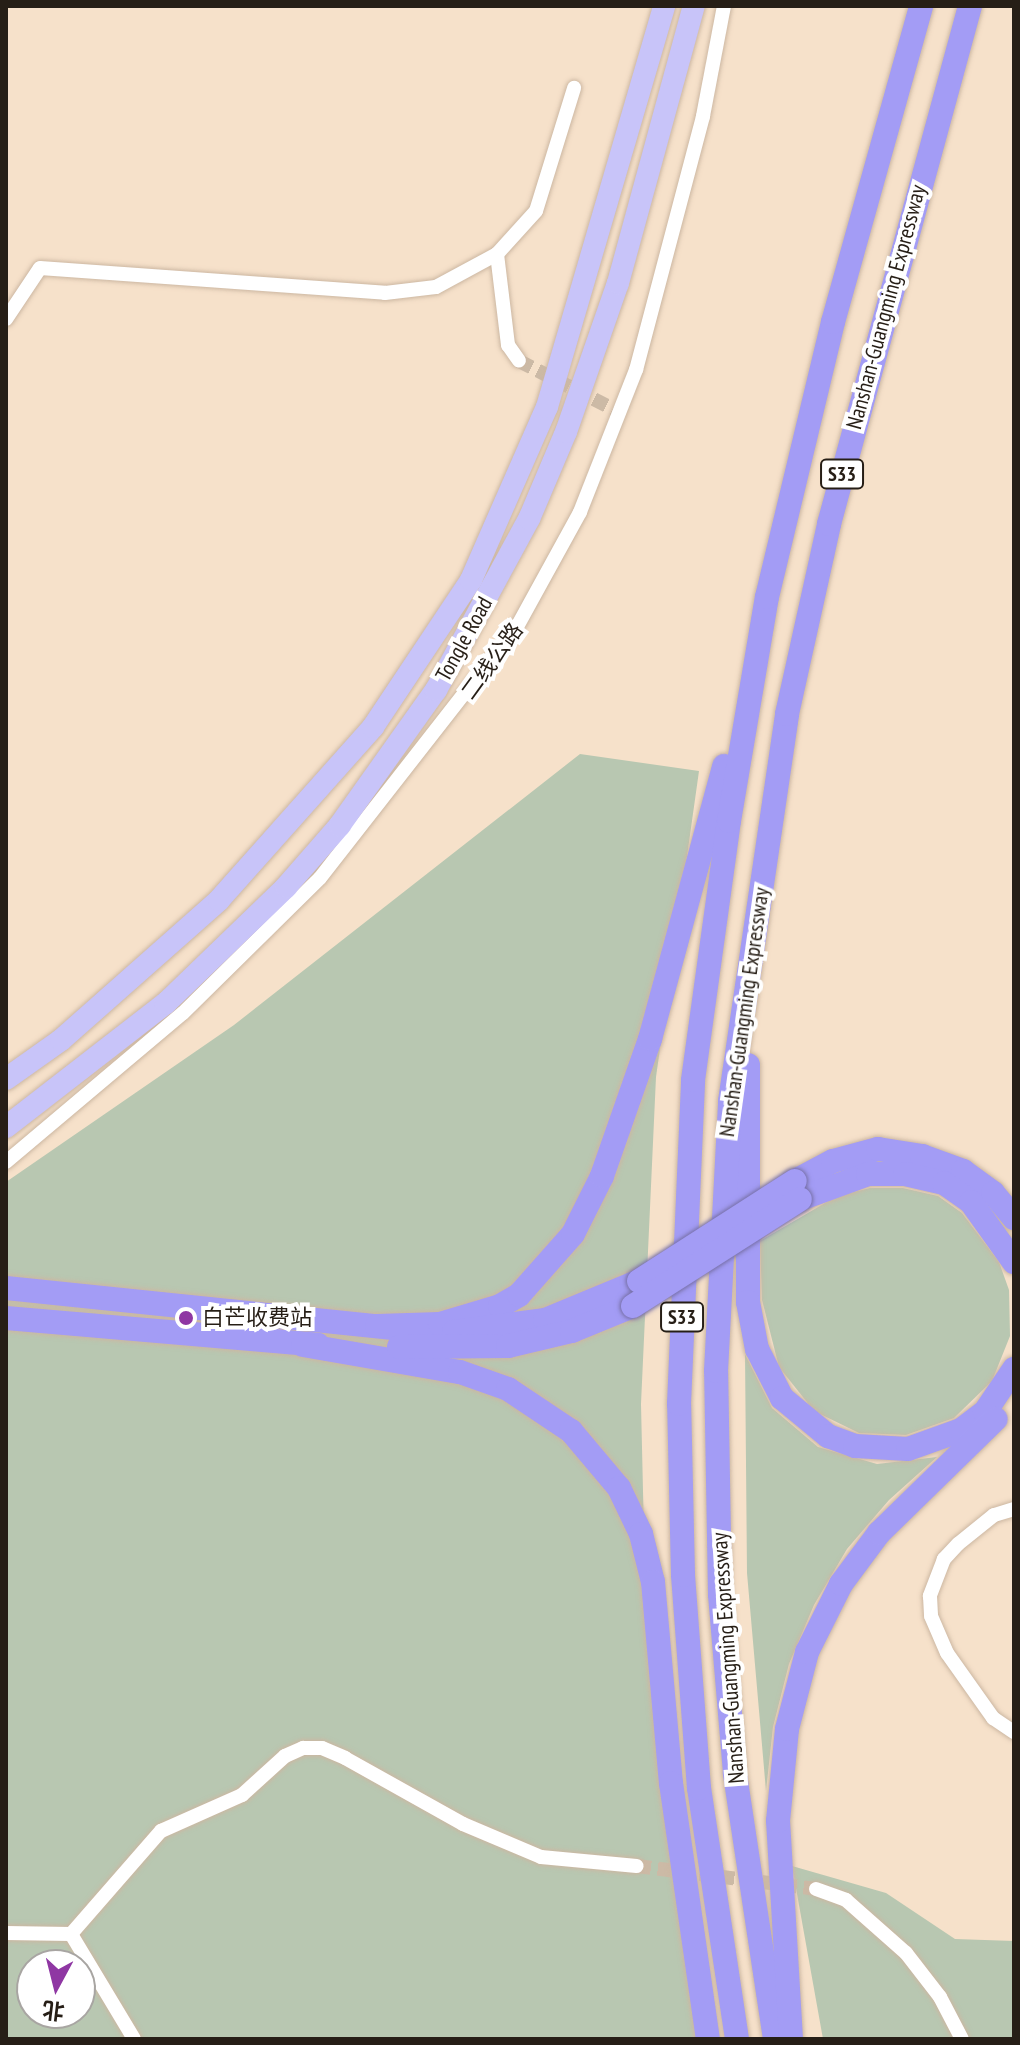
<!DOCTYPE html>
<meta charset="utf-8">
<style>
body{margin:0}
#map{position:relative;width:1020px;height:2045px;overflow:hidden;background:#f6e1ca;font-family:"PT Sans Narrow","Noto Sans SC",sans-serif}
div>[style]{position:absolute}
.green>*{inset:0;background:#b8c7b1}
.street-tunnel>*{height:14px;margin-top:-7px;transform-origin:0;background:repeating-linear-gradient(90deg,#ccbaa6 0 14px,transparent 0 21px)}
.roads{filter:drop-shadow(0 0 2px #ccb7a2) drop-shadow(0 0 2px #ccb7a2)}
.street>*{height:14px;margin:-7px;padding:0 7px;transform-origin:7px;border-radius:7px;background:#fff}
.primary>*{height:22px;margin:-11px;padding:0 11px;transform-origin:11px;border-radius:11px;background:#c8c4f9}
.highway>*{height:24px;margin:-12px;padding:0 12px;transform-origin:12px;border-radius:12px;background:#a39cf5}
.bridges{filter:drop-shadow(0 0 2px #7770a7) drop-shadow(0 0 2px #7770a7)}
.highway-bridge>*{height:24px;margin:-12px;padding:0 12px;transform-origin:12px;border-radius:12px;background:#a39cf5}
.dots>*{width:22px;height:22px;translate:-50% -50%;box-sizing:border-box;border:4px solid #fff;border-radius:50%}
span{translate:-50% -50%;white-space:nowrap;text-align:center;line-height:1.15;-webkit-text-stroke:8px #fff;paint-order:stroke}
.shield-label span{padding:2px 6px;background:#fff;border:2px solid;border-radius:6px;-webkit-text-stroke-width:0}
.shield-label{font-size:20px;color:#261e16;font-weight:700}
.street-label{font-size:22px;color:#261e16}
.poi-label{font-size:22px;color:#261e16}
.left{translate:0 -50%;text-align:left}
.frame{position:absolute;inset:0;border:8px solid #261e16;pointer-events:none}
.north{position:absolute;left:16px;top:1949px;width:80px;height:80px;box-sizing:border-box;background:#fff;border:2px solid #a8a5a2;border-radius:50%;rotate:187deg;font-size:22px;font-weight:700;line-height:32px;text-align:center;color:#261e16}
.north::after{content:'';display:block;margin:auto;width:28px;height:36px;background:#8f37a3;clip-path:polygon(50% 0,100% 100%,50% 72%,0 100%)}
</style>
<div id="map">
<div class="green">
<i style="clip-path:polygon(evenodd,580px 754px,699px 771px,656px 1077px,641px 1404px,645px 1577px,699px 2039px,6px 2039px,6px 1182px,234px 1025px,580px 754px,32px 1965px,80px 1965px,80px 2013px,32px 2013px,32px 1965px)"></i>
<i style="clip-path:polygon(870px 1188px,903px 1188px,938px 1196px,962px 1213px,999px 1262px,1009px 1290px,1010px 1336px,992px 1381px,954px 1418px,906px 1435px,859px 1433px,814px 1411px,779px 1367px,762px 1300px,760px 1241px,837px 1196px)"></i>
<i style="clip-path:polygon(745px 1354px,772px 1408px,818px 1447px,877px 1464px,937px 1457px,889px 1500px,847px 1549px,814px 1605px,789px 1664px,773px 1727px,766px 1791px,747px 1573px)"></i>
<i style="clip-path:polygon(792px 1866px,886px 1893px,955px 1939px,1014px 1941px,1014px 2039px,823px 2039px)"></i>
</div>
<div class="street-tunnel">
<i style="left:519px;top:361px;width:114px;rotate:27deg"></i>
<i style="left:637px;top:1866px;width:180px;rotate:7.3deg"></i>
</div>
<div class="roads">
<div class="street">
<i style="left:497px;top:254px;width:92px;rotate:83.1deg"></i>
<i style="left:508px;top:345px;width:19px;rotate:55deg"></i>
<i style="left:6px;top:319px;width:61px;rotate:-56.3deg"></i>
<i style="left:40px;top:268px;width:346px;rotate:4.1deg"></i>
<i style="left:385px;top:293px;width:51px;rotate:-6.7deg"></i>
<i style="left:436px;top:287px;width:69px;rotate:-28.4deg"></i>
<i style="left:497px;top:254px;width:58px;rotate:-47.8deg"></i>
<i style="left:536px;top:211px;width:129px;rotate:-72.8deg"></i>
<i style="left:6px;top:1162px;width:231px;rotate:-40.1deg"></i>
<i style="left:183px;top:1013px;width:192px;rotate:-44.6deg"></i>
<i style="left:320px;top:878px;width:321px;rotate:-52deg"></i>
<i style="left:518px;top:625px;width:129px;rotate:-61.2deg"></i>
<i style="left:580px;top:512px;width:153px;rotate:-68.5deg"></i>
<i style="left:636px;top:370px;width:263px;rotate:-75.2deg"></i>
<i style="left:703px;top:116px;width:112px;rotate:-79.2deg"></i>
<i style="left:1014px;top:1509px;width:21px;rotate:163deg"></i>
<i style="left:994px;top:1515px;width:46px;rotate:141.1deg"></i>
<i style="left:958px;top:1544px;width:21px;rotate:133deg"></i>
<i style="left:944px;top:1559px;width:40px;rotate:111deg"></i>
<i style="left:930px;top:1596px;width:20px;rotate:87deg"></i>
<i style="left:931px;top:1616px;width:40px;rotate:66.6deg"></i>
<i style="left:947px;top:1653px;width:80px;rotate:54.7deg"></i>
<i style="left:993px;top:1718px;width:25px;rotate:34deg"></i>
<i style="left:816px;top:1889px;width:32px;rotate:20deg"></i>
<i style="left:846px;top:1900px;width:80px;rotate:41.5deg"></i>
<i style="left:906px;top:1953px;width:56px;rotate:52.3deg"></i>
<i style="left:940px;top:1997px;width:47px;rotate:62.4deg"></i>
<i style="left:6px;top:1933px;width:65px;rotate:0.9deg"></i>
<i style="left:71px;top:1934px;width:137px;rotate:-48.9deg"></i>
<i style="left:161px;top:1831px;width:89px;rotate:-24deg"></i>
<i style="left:242px;top:1795px;width:58px;rotate:-42.2deg"></i>
<i style="left:285px;top:1756px;width:20px;rotate:-24deg"></i>
<i style="left:303px;top:1748px;width:19px"></i>
<i style="left:322px;top:1748px;width:25px;rotate:23deg"></i>
<i style="left:345px;top:1758px;width:135px;rotate:29.2deg"></i>
<i style="left:463px;top:1824px;width:85px;rotate:22.9deg"></i>
<i style="left:541px;top:1857px;width:96px;rotate:5.4deg"></i>
<i style="left:71px;top:1934px;width:122px;rotate:59deg"></i>
</div>
<div class="primary">
<i style="left:6px;top:1079px;width:67px;rotate:-35.3deg"></i>
<i style="left:61px;top:1040px;width:211px;rotate:-41.5deg"></i>
<i style="left:219px;top:900px;width:232px;rotate:-48.3deg"></i>
<i style="left:373px;top:727px;width:177px;rotate:-56.3deg"></i>
<i style="left:471px;top:580px;width:189px;rotate:-66.3deg"></i>
<i style="left:547px;top:407px;width:418px;rotate:-73.7deg"></i>
<i style="left:6px;top:1127px;width:202px;rotate:-37.8deg"></i>
<i style="left:166px;top:1003px;width:167px;rotate:-44deg"></i>
<i style="left:286px;top:887px;width:82px;rotate:-48.9deg"></i>
<i style="left:340px;top:825px;width:166px;rotate:-54.6deg"></i>
<i style="left:436px;top:690px;width:195px;rotate:-61.5deg"></i>
<i style="left:529px;top:519px;width:95px;rotate:-67deg"></i>
<i style="left:566px;top:432px;width:158px;rotate:-70.8deg"></i>
<i style="left:618px;top:283px;width:287px;rotate:-74.7deg"></i>
</div>
<div class="highway">
<i style="left:748px;top:1065px;width:237px;rotate:90deg"></i>
<i style="left:748px;top:1302px;width:48px;rotate:79.2deg"></i>
<i style="left:757px;top:1349px;width:55px;rotate:63deg"></i>
<i style="left:782px;top:1398px;width:60px;rotate:39.6deg"></i>
<i style="left:828px;top:1436px;width:29px;rotate:20deg"></i>
<i style="left:855px;top:1446px;width:53px;rotate:3.2deg"></i>
<i style="left:908px;top:1449px;width:56px;rotate:-19.7deg"></i>
<i style="left:961px;top:1430px;width:30px;rotate:-37deg"></i>
<i style="left:985px;top:1412px;width:52px;rotate:-56deg"></i>
<i style="left:795px;top:1181px;width:43px;rotate:-27.8deg"></i>
<i style="left:833px;top:1161px;width:47px;rotate:-14.9deg"></i>
<i style="left:878px;top:1149px;width:45px;rotate:9deg"></i>
<i style="left:922px;top:1156px;width:44px;rotate:20.1deg"></i>
<i style="left:963px;top:1171px;width:37px;rotate:36deg"></i>
<i style="left:993px;top:1193px;width:33px;rotate:50deg"></i>
<i style="left:800px;top:1199px;width:72px;rotate:-20.2deg"></i>
<i style="left:868px;top:1174px;width:37px"></i>
<i style="left:905px;top:1174px;width:40px;rotate:13deg"></i>
<i style="left:944px;top:1183px;width:33px;rotate:35deg"></i>
<i style="left:971px;top:1202px;width:74px;rotate:54.4deg"></i>
<i style="left:6px;top:1288px;width:389px;rotate:5.9deg"></i>
<i style="left:6px;top:1318px;width:313px;rotate:4.9deg"></i>
<i style="left:377px;top:1326px;width:63px;rotate:-1.8deg"></i>
<i style="left:440px;top:1324px;width:63px;rotate:-16.7deg"></i>
<i style="left:500px;top:1306px;width:22px;rotate:-30deg"></i>
<i style="left:519px;top:1295px;width:81px;rotate:-48.5deg"></i>
<i style="left:573px;top:1234px;width:65px;rotate:-63.4deg"></i>
<i style="left:602px;top:1176px;width:145px;rotate:-70.7deg"></i>
<i style="left:650px;top:1039px;width:283px;rotate:-74.8deg"></i>
<i style="left:454px;top:1332px;width:92px;rotate:-7.5deg"></i>
<i style="left:545px;top:1320px;width:102px;rotate:-22.5deg"></i>
<i style="left:303px;top:1345px;width:159px;rotate:9.8deg"></i>
<i style="left:460px;top:1372px;width:51px;rotate:19.5deg"></i>
<i style="left:508px;top:1389px;width:76px;rotate:33.7deg"></i>
<i style="left:571px;top:1431px;width:75px;rotate:49.9deg"></i>
<i style="left:619px;top:1488px;width:51px;rotate:64.4deg"></i>
<i style="left:641px;top:1534px;width:49px;rotate:76deg"></i>
<i style="left:653px;top:1582px;width:202px;rotate:84.9deg"></i>
<i style="left:671px;top:1783px;width:259px;rotate:81.8deg"></i>
<i style="left:399px;top:1347px;width:109px;rotate:-0.5deg"></i>
<i style="left:508px;top:1346px;width:66px;rotate:-13.2deg"></i>
<i style="left:572px;top:1331px;width:66px;rotate:-22.3deg"></i>
<i style="left:737px;top:2039px;width:254px;rotate:-98.6deg"></i>
<i style="left:699px;top:1788px;width:214px;rotate:-94.3deg"></i>
<i style="left:683px;top:1575px;width:171px;rotate:-91.3deg"></i>
<i style="left:679px;top:1404px;width:324px;rotate:-87.5deg"></i>
<i style="left:693px;top:1080px;width:261px;rotate:-82.1deg"></i>
<i style="left:729px;top:821px;width:227px;rotate:-80.4deg"></i>
<i style="left:767px;top:597px;width:283px;rotate:-76.5deg"></i>
<i style="left:833px;top:322px;width:328px;rotate:-74.4deg"></i>
<i style="left:775px;top:2039px;width:269px;rotate:-98.6deg"></i>
<i style="left:735px;top:1773px;width:180px;rotate:-94.8deg"></i>
<i style="left:720px;top:1594px;width:223px;rotate:-91deg"></i>
<i style="left:716px;top:1371px;width:270px;rotate:-87deg"></i>
<i style="left:730px;top:1101px;width:391px;rotate:-81.6deg"></i>
<i style="left:787px;top:714px;width:195px;rotate:-77.5deg"></i>
<i style="left:829px;top:524px;width:537px;rotate:-74.77deg"></i>
<i style="left:791px;top:2039px;width:218px;rotate:-93.4deg"></i>
<i style="left:778px;top:1821px;width:92px;rotate:-84.4deg"></i>
<i style="left:787px;top:1729px;width:80px;rotate:-75.4deg"></i>
<i style="left:807px;top:1652px;width:76px;rotate:-63.4deg"></i>
<i style="left:841px;top:1584px;width:64px;rotate:-53.3deg"></i>
<i style="left:879px;top:1533px;width:163px;rotate:-44.3deg"></i>
</div>
</div>
<div class="bridges">
<div class="highway-bridge">
<i style="left:639px;top:1281px;width:185px;rotate:-32.7deg"></i>
<i style="left:633px;top:1306px;width:198px;rotate:-32.6deg"></i>
</div>
</div>
<div class="dots">
<i style="left:186px;top:1318px;background:#8f37a3"></i>
</div>
<div class="shield-label">
<span style="left:842px;top:474px">S33</span>
<span style="left:682px;top:1317px">S33</span>
</div>
<div class="street-label">
<span style="left:886px;top:307px;rotate:-75deg">Nanshan-Guangming Expressway</span>
<span style="left:464px;top:639px;rotate:-61deg">Tongle Road</span>
<span style="left:492px;top:661px;rotate:-54deg">二线公路</span>
<span style="left:744px;top:1012px;rotate:-82deg">Nanshan-Guangming Expressway</span>
<span style="left:728px;top:1658px;rotate:-94deg">Nanshan-Guangming Expressway</span>
</div>
<div class="poi-label">
<span class="left" style="left:202px;top:1318px">白芒收费站</span>
</div>
<div class="frame"></div>
<div class="north">北</div>
</div>
